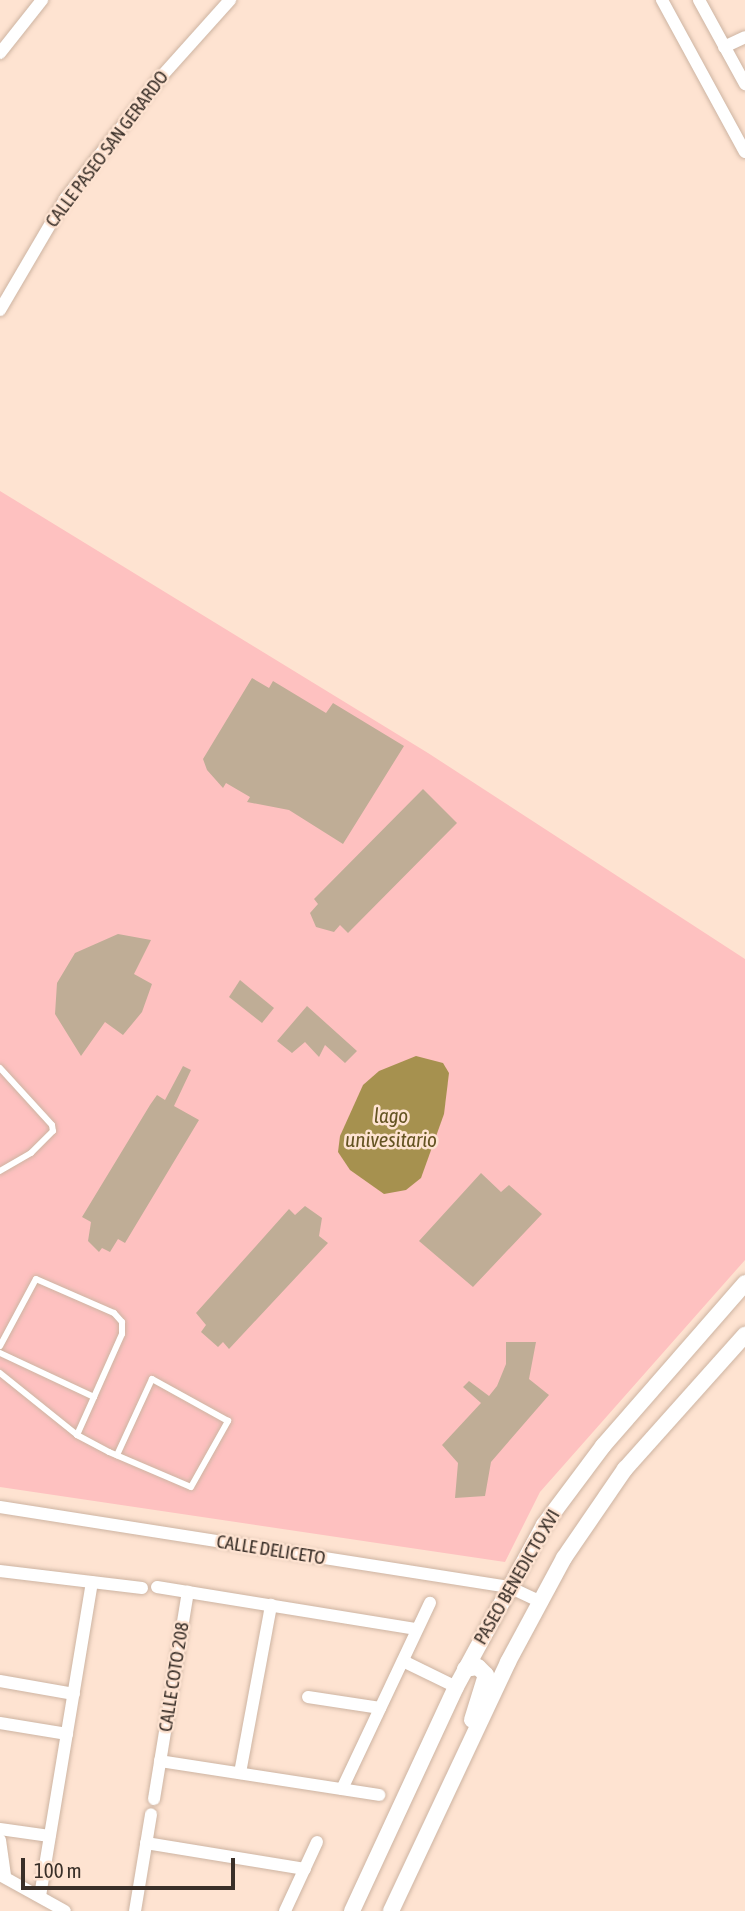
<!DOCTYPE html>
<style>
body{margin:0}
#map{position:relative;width:745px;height:1911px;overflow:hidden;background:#fee3d1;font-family:"Asap Condensed",sans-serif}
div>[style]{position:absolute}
.green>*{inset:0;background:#fec1c0}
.water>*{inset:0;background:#a6914f}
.building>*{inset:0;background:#bfad96}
.roads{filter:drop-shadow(0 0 2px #cdb4a2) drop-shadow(0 0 2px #cdb4a2)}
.lane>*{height:6px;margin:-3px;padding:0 3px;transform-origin:3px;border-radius:3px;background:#fff}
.street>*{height:12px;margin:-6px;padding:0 6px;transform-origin:6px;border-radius:6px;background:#fff}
.secondary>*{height:16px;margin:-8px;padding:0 8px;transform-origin:8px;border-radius:8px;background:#fff}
span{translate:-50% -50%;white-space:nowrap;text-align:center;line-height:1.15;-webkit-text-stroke:5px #fee3d1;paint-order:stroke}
.street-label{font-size:19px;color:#392f28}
.water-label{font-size:21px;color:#645422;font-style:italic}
.scale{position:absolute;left:21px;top:1858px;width:214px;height:32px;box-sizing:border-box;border:4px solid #392f28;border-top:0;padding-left:9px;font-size:21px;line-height:24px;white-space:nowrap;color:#392f28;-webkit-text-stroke:5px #fee3d1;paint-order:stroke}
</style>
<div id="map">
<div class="green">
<i style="clip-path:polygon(0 491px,428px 753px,745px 959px,745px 1260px,540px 1492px,505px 1562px,0 1487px)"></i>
</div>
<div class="water">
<i style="clip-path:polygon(416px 1056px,443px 1063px,449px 1073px,444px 1114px,421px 1178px,406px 1190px,384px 1194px,350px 1170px,338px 1152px,340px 1136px,363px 1085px,379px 1071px)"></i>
</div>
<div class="building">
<i style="clip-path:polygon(252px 678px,269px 688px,273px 681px,326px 713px,333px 703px,404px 746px,343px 844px,289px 810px,247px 802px,250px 797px,226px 783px,223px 788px,207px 770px,203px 759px)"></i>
<i style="clip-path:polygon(423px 789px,457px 823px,348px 933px,340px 925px,334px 932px,316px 927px,310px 913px,318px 904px,314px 899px)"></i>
<i style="clip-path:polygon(118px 934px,151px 940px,134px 974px,152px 984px,142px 1012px,123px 1035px,105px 1022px,81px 1056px,55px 1014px,57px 983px,75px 953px)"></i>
<i style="clip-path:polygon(240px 980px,274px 1008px,262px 1023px,229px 997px)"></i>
<i style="clip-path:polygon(307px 1006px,357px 1051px,345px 1063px,325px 1045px,319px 1057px,305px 1042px,292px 1053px,277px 1041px)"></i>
<i style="clip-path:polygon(183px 1066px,191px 1070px,174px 1106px,199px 1120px,125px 1243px,118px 1239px,110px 1252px,102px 1248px,99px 1252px,88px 1241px,91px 1222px,82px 1217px,150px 1105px,157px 1095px,165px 1100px)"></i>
<i style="clip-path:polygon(481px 1173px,501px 1192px,509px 1185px,542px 1214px,473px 1287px,419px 1241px)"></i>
<i style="clip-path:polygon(305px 1206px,322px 1218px,319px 1236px,328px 1243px,229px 1349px,223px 1342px,218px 1347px,201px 1332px,206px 1325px,196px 1313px,289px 1209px,295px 1215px)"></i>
<i style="clip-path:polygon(506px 1342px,536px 1342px,529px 1379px,549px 1395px,491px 1462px,485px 1496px,455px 1498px,458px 1463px,442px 1445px,481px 1403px,463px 1387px,469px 1381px,489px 1396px,497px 1386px,506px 1364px)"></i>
</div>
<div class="roads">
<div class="lane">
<i style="left:0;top:1068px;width:77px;rotate:47.6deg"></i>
<i style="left:52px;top:1125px;width:6px;rotate:81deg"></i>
<i style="left:53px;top:1131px;width:31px;rotate:135deg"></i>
<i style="left:31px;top:1153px;width:36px;rotate:150deg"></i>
<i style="left:0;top:1346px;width:76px;rotate:-61.8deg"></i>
<i style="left:36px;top:1279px;width:85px;rotate:23.6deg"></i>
<i style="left:114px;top:1313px;width:12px;rotate:48deg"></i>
<i style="left:122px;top:1322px;width:12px;rotate:90deg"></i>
<i style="left:122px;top:1334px;width:69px;rotate:114deg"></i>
<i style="left:94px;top:1397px;width:104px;rotate:-154.9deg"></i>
<i style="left:0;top:1373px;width:99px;rotate:38.8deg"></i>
<i style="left:77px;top:1435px;width:36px;rotate:28deg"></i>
<i style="left:109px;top:1452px;width:89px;rotate:23.1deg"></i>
<i style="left:191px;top:1487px;width:76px;rotate:-60.7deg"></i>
<i style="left:228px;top:1421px;width:87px;rotate:-151.1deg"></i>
<i style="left:152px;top:1379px;width:84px;rotate:114.7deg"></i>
<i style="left:77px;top:1435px;width:42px;rotate:-65.9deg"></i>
</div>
<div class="street">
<i style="left:662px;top:0;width:173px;rotate:61.4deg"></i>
<i style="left:699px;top:0;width:96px;rotate:61.3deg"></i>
<i style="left:724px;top:47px;width:23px;rotate:-25deg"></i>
<i style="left:0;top:53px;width:68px;rotate:-51.6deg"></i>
<i style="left:0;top:310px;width:129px;rotate:-59.6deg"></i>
<i style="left:65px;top:199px;width:154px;rotate:-51.9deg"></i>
<i style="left:160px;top:78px;width:105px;rotate:-48.1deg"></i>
<i style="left:0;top:1507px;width:515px;rotate:8.93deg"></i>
<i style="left:509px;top:1587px;width:33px;rotate:25deg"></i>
<i style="left:0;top:1571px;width:143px;rotate:6.8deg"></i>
<i style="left:157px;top:1587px;width:263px;rotate:9.2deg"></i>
<i style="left:403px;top:1661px;width:59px;rotate:26.1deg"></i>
<i style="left:0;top:1681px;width:75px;rotate:10deg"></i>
<i style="left:308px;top:1697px;width:73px;rotate:8.7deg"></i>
<i style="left:0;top:1723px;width:68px;rotate:9.3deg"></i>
<i style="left:160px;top:1761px;width:222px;rotate:8.8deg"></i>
<i style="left:240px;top:1773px;width:171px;rotate:-79.5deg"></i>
<i style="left:342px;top:1789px;width:206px;rotate:-64.7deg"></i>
<i style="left:154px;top:1799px;width:210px;rotate:-80.7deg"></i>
<i style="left:0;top:1829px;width:50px;rotate:8deg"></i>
<i style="left:0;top:1840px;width:36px;rotate:82deg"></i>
<i style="left:146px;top:1843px;width:161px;rotate:9.3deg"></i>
<i style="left:0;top:1875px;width:74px;rotate:29deg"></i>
<i style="left:40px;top:1896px;width:318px;rotate:-80.6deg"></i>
<i style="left:135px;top:1911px;width:98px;rotate:-80.6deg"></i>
<i style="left:285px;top:1911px;width:76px;rotate:-65.1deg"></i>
</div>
<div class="secondary">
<i style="left:465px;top:1669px;width:13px;rotate:-9deg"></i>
<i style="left:478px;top:1667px;width:11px;rotate:45deg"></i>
<i style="left:486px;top:1675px;width:47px;rotate:107.3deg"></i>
<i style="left:352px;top:1911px;width:247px;rotate:-65.1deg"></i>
<i style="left:456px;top:1687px;width:184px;rotate:-61.5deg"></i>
<i style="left:544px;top:1525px;width:99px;rotate:-53.2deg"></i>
<i style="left:603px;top:1446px;width:216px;rotate:-48.9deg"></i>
<i style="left:391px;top:1911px;width:275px;rotate:-64.8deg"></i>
<i style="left:508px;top:1662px;width:118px;rotate:-61.7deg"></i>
<i style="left:564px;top:1558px;width:108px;rotate:-55.6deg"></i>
<i style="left:625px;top:1469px;width:180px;rotate:-48.2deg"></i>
</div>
</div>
<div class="street-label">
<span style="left:107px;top:149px;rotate:-53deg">CALLE PASEO SAN GERARDO</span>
<span style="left:271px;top:1550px;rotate:9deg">CALLE DELICETO</span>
<span style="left:517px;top:1577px;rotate:-60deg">PASEO BENEDICTO XVI</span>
<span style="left:174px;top:1677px;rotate:-81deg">CALLE COTO 208</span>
</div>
<div class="water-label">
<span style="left:391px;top:1127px">lago<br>univesitario</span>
</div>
<div class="scale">100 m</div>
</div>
